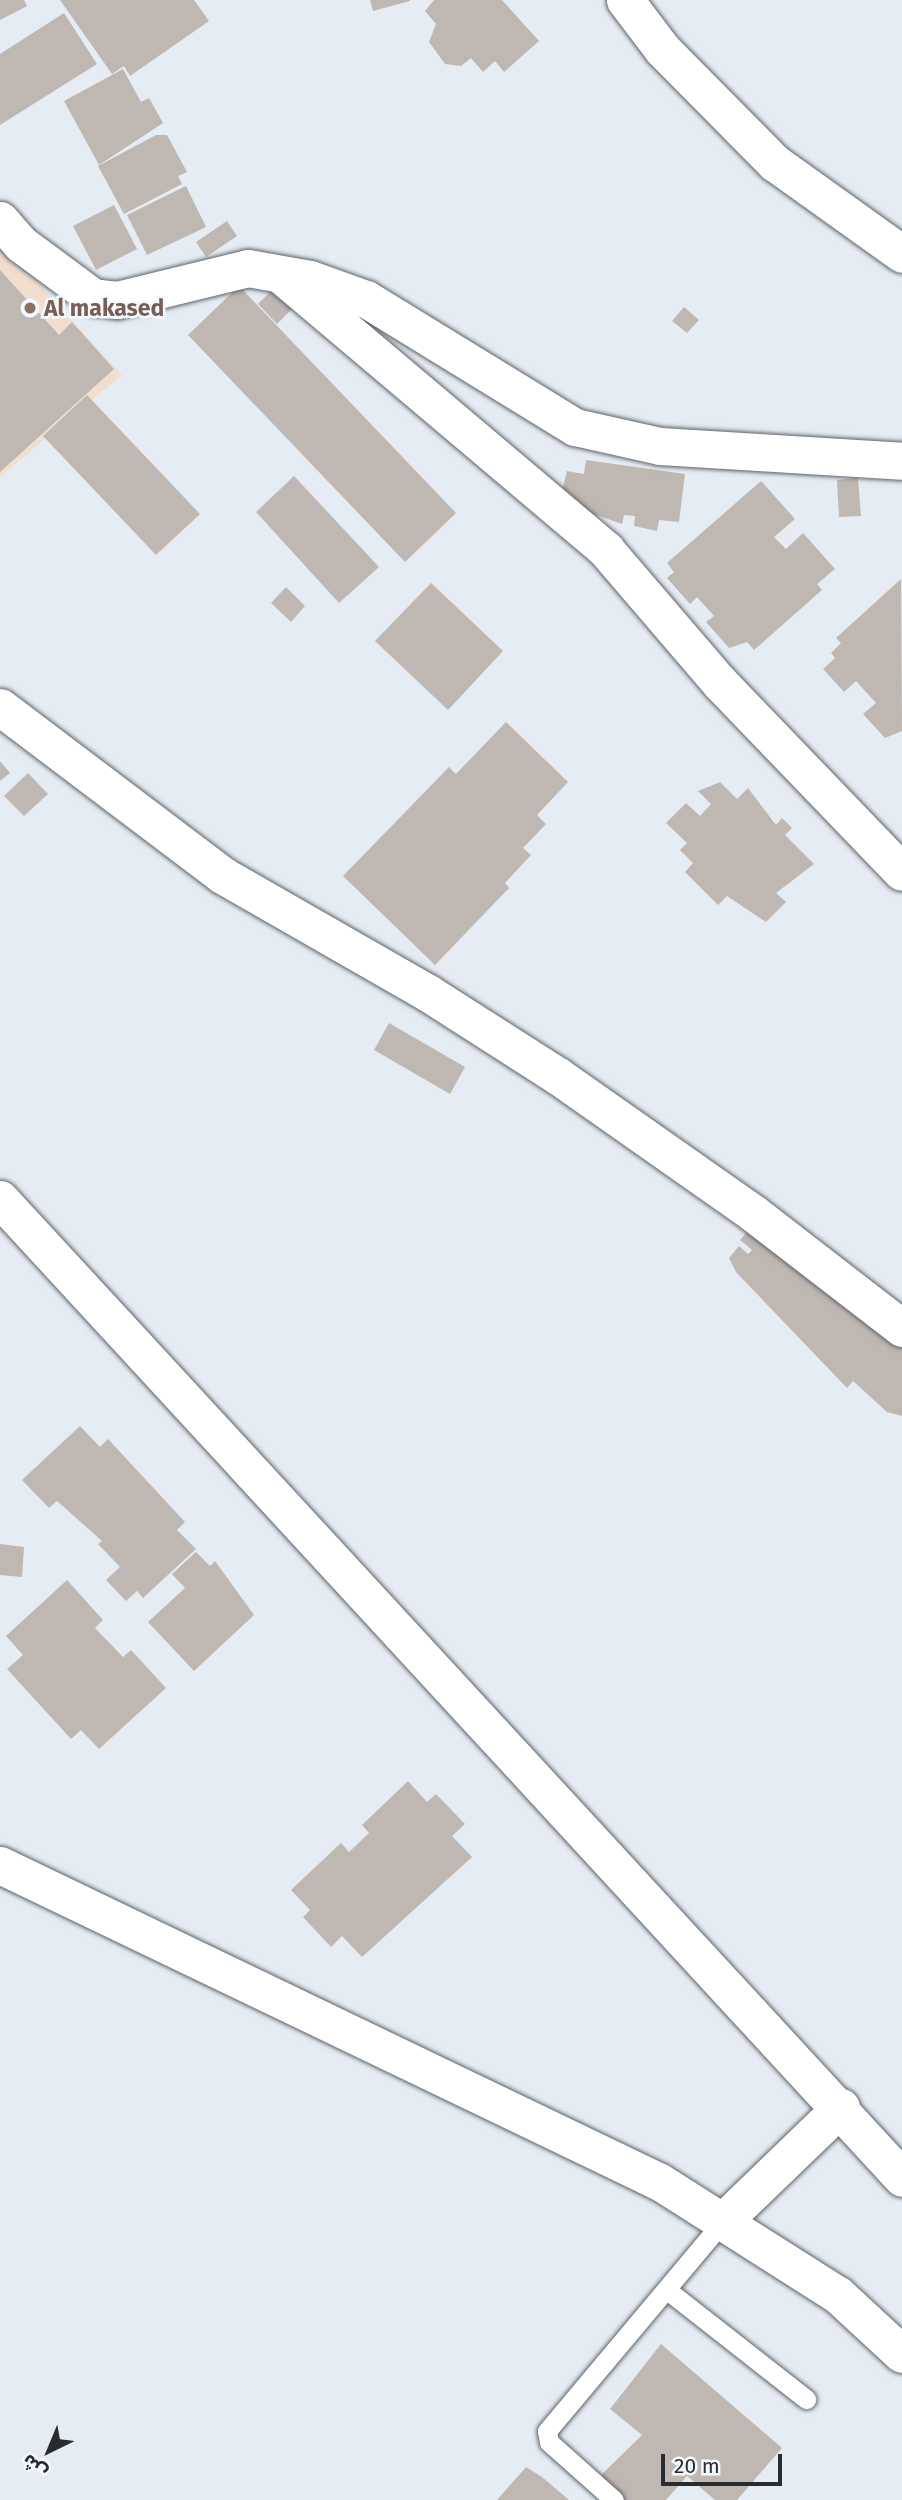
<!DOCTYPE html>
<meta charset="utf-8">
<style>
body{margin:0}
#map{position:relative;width:902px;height:2500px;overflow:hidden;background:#e6ecf3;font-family:"Fira Sans","Noto Sans Arabic",sans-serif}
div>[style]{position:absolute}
.education>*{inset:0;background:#f1dece}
.building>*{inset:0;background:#bfb7b2}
.roads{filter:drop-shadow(0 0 2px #5d6369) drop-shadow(0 0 2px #5d6369)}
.service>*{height:19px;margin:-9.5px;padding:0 9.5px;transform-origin:9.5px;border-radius:9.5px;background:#fff}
.minor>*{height:37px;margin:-18.5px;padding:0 18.5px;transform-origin:18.5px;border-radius:18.5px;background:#fff}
.dots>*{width:19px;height:19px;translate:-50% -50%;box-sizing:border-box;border:4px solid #f4f9ff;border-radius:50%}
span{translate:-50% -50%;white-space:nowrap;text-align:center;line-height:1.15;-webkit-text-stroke:5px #f4f9ff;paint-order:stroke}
.education-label{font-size:23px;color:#785e54;font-weight:700}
.left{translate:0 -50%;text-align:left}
.north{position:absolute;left:14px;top:2416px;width:70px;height:70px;-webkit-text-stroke:5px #f4f9ff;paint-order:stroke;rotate:223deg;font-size:19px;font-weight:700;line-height:28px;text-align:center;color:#292b2e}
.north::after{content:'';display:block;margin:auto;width:24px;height:32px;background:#292b2e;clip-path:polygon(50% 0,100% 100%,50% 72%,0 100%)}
.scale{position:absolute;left:661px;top:2454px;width:121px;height:32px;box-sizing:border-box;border:4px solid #292b2e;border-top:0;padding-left:9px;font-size:21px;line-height:24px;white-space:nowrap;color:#292b2e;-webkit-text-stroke:5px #f4f9ff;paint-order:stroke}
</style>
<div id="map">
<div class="education">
<i style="clip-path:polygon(0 242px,122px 375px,0 477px)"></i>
</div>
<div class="building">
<i style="clip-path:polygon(0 0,24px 0,27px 6px,0 20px)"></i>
<i style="clip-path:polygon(60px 0,194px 0,209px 21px,130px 76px,124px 66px,112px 74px)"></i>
<i style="clip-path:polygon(370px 0,410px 0,410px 1px,373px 11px)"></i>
<i style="clip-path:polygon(434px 0,502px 0,539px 41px,504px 72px,495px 61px,483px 72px,471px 58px,461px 66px,445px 64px,429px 42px,436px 24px,425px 11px)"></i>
<i style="clip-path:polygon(64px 13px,97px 64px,0 125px,0 54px)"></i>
<i style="clip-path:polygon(123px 69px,141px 102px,149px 98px,163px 123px,99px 165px,64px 101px)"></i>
<i style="clip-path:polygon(156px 135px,167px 135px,187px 172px,178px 176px,182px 184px,124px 214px,98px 166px)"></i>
<i style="clip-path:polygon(186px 186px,206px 227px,147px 255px,127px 215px)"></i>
<i style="clip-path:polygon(114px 205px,137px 249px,96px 270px,73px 226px)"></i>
<i style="clip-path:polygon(227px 221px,237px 236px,206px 257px,196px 242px)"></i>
<i style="clip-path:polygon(0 270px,59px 335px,72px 322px,114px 369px,0 472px)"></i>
<i style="clip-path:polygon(239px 286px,456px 513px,405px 562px,188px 335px)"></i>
<i style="clip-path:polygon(273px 289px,293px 308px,277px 324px,258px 304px)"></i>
<i style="clip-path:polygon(684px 307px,699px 320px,687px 333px,672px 321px)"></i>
<i style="clip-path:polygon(87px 395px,200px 514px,156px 555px,43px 436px)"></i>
<i style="clip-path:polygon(586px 460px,685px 474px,679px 522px,659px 520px,657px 531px,634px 526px,635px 516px,624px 515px,622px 524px,579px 509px,562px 491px,567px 471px,584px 474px)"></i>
<i style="clip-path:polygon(294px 476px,379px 567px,339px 603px,256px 512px)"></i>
<i style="clip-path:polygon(858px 478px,861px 516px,839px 517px,837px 480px)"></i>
<i style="clip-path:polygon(761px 481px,795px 519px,774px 537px,786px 549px,803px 533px,835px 569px,817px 584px,822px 590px,754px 650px,747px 642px,729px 648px,706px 622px,714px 616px,697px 597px,690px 604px,667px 578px,674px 572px,667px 563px)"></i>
<i style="clip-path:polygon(901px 579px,902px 731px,885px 738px,863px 714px,876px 703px,856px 681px,844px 692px,823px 669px,835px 658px,831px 653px,841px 643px,836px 638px)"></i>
<i style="clip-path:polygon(431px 583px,503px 651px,448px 710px,375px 641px)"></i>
<i style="clip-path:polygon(286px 587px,305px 606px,291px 622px,271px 603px)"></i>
<i style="clip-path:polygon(506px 722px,568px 782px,537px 815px,546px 824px,523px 848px,531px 855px,505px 883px,509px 888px,435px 965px,343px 876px,449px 767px,456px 774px)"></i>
<i style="clip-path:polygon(0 761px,10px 773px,0 781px)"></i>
<i style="clip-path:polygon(28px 773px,48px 794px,24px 816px,4px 796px)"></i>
<i style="clip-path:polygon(720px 782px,737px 799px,748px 788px,776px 825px,782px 818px,792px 828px,785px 835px,814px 864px,776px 893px,786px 902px,766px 922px,727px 896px,718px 905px,685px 872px,693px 863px,680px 850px,687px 843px,666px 823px,686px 803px,700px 816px,711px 804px,698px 791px)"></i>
<i style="clip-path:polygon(389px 1023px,465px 1067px,450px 1094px,374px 1050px)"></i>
<i style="clip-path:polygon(751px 1228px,767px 1231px,902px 1348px,902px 1416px,887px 1412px,853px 1381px,847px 1388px,736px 1272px,729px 1258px,739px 1246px,748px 1254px,752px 1250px,740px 1240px)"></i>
<i style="clip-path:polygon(80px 1426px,100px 1447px,108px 1439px,185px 1522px,177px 1530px,196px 1549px,143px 1598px,137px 1591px,126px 1601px,106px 1580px,120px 1567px,98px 1544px,102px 1541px,57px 1501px,49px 1508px,22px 1480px)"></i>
<i style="clip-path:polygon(0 1544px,24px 1547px,22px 1577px,0 1575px)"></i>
<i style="clip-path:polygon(196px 1552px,210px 1566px,215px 1561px,254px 1615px,194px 1671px,148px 1622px,185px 1588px,172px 1574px)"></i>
<i style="clip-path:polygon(67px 1580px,103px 1620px,95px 1628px,123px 1657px,131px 1650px,166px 1688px,99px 1749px,81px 1730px,71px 1739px,7px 1669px,23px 1655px,6px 1636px)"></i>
<i style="clip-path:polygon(408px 1781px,427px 1802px,436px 1794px,465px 1824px,452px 1836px,472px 1857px,362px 1957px,342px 1936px,331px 1947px,303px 1917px,310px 1910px,291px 1890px,341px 1843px,349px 1852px,369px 1833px,362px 1825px)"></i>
<i style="clip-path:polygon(661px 2344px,782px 2448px,737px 2500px,715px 2500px,687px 2476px,666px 2500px,623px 2500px,598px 2478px,642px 2435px,610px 2409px)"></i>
<i style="clip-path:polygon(526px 2467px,542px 2477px,569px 2500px,497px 2500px)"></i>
</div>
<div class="roads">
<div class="service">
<i style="left:667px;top:2290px;width:177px;rotate:38.1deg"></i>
<i style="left:614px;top:2500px;width:87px;rotate:-138.3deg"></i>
<i style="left:549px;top:2442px;width:11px;rotate:-100deg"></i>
<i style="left:547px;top:2431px;width:274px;rotate:-50deg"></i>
</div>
<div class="minor">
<i style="left:625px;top:0;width:61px;rotate:52.9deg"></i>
<i style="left:662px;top:49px;width:161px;rotate:45.3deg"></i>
<i style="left:775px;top:163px;width:156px;rotate:35.6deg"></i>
<i style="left:0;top:220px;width:32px;rotate:49deg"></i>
<i style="left:21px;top:244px;width:89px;rotate:36.4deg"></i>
<i style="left:93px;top:297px;width:24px;rotate:7deg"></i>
<i style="left:117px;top:300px;width:135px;rotate:-13.7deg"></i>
<i style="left:248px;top:268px;width:63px;rotate:10.1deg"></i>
<i style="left:310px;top:279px;width:59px;rotate:19.7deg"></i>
<i style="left:366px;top:299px;width:245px;rotate:31.5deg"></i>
<i style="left:575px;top:427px;width:87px;rotate:12.6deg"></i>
<i style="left:660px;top:446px;width:242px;rotate:3.5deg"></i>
<i style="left:281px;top:275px;width:426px;rotate:40.2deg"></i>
<i style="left:606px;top:550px;width:175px;rotate:49.4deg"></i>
<i style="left:720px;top:683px;width:262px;rotate:46.1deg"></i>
<i style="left:0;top:707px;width:278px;rotate:37.1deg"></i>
<i style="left:222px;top:875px;width:237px;rotate:29.8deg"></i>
<i style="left:428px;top:993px;width:154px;rotate:32.6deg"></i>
<i style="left:558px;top:1076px;width:238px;rotate:35.1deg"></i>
<i style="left:753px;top:1213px;width:188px;rotate:37.7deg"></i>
<i style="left:0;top:1199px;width:1331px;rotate:47.34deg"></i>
<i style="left:0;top:1865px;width:732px;rotate:25.66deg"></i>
<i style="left:660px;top:2182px;width:211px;rotate:32.4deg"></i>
<i style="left:838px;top:2295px;width:87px;rotate:42.7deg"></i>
<i style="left:723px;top:2221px;width:164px;rotate:-44deg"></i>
</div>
</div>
<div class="dots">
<i style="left:30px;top:308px;background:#8d6e63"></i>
</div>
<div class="education-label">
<span class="left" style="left:44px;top:308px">Al makased</span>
</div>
<div class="north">ش</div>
<div class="scale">20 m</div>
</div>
